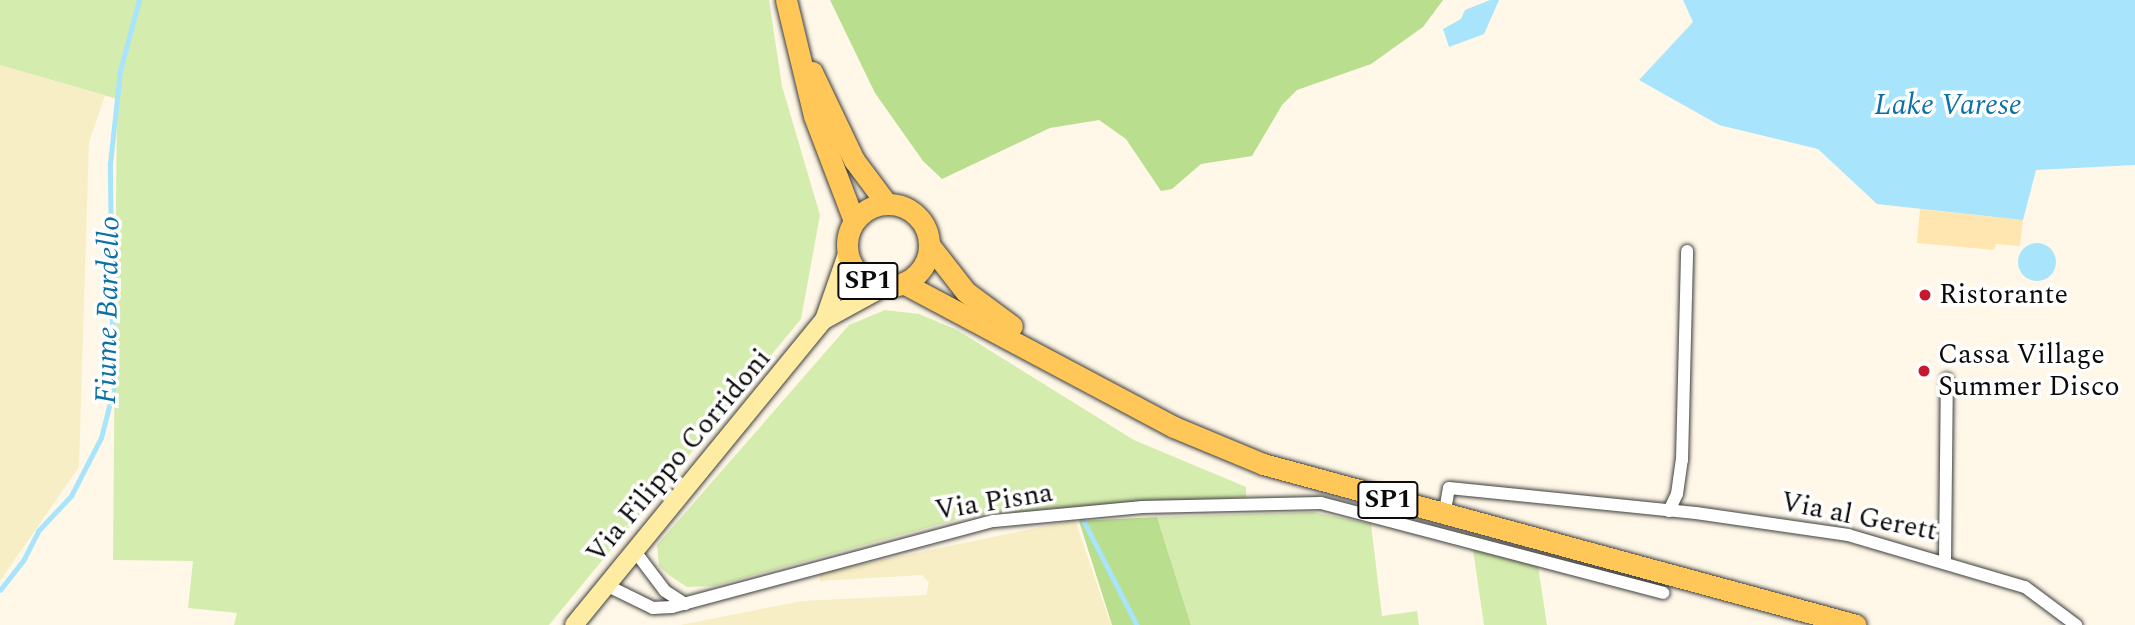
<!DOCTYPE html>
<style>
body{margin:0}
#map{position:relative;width:2135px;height:625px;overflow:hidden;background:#fff8e8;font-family:Spectral,serif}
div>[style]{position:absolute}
.farmland>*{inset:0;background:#f7eec6}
.green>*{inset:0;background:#d5ecaf}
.forest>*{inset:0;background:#b9de8d}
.sand>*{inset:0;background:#ffe6b0}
.water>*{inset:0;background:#a8e4fb}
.round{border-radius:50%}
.stream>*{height:4.5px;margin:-2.25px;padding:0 2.25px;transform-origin:2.25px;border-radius:2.25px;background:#a8e4fb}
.roads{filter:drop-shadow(0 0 2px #3e3e3e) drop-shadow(0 0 2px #3e3e3e)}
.street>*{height:12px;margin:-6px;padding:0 6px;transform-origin:6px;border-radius:6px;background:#fff}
.secondary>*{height:18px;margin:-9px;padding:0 9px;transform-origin:9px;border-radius:9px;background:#ffeca3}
.primary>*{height:21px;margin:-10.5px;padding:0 10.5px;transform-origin:10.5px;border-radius:10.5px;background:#ffc658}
.primary>.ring{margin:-10.5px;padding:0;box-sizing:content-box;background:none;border:21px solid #ffc658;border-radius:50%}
.dots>*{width:19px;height:19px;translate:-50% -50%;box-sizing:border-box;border:4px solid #fff;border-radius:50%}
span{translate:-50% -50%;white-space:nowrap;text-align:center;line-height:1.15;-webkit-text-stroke:7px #fff;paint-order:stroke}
.shield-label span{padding:2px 5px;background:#fff;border:2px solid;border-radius:5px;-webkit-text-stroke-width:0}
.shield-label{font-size:26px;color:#0b0b0b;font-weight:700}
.poi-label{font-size:28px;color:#0b0b0b}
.left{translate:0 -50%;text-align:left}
.street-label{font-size:28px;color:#0b0b0b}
.water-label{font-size:30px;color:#0c71a5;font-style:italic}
</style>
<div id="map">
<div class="farmland">
<i style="clip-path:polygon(0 65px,105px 96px,89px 142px,79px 467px,0 581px)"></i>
<i style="clip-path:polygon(1075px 520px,1111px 625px,680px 625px,802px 601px,926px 595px,929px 583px,922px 575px,820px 581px,820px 573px)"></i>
</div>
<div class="green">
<i style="clip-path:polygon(0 0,769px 0,782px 86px,820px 215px,801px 319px,549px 625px,234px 625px,237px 613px,188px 608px,193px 561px,113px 560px,117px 99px,0 65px)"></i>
<i style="clip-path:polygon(885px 310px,919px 314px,957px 330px,1134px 440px,1246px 487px,1246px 497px,974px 515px,714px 586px,687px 587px,670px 576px,659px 566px,657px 545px,849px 325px)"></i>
<i style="clip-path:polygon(1313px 512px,1371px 524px,1382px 616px,1417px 611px,1419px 625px,1191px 625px,1157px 517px)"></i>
<i style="clip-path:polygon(1473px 550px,1538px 566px,1547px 625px,1484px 625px)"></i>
</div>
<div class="forest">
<i style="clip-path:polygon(830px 0,1443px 0,1423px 27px,1371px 64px,1297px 90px,1282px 105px,1252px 156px,1201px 164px,1172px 189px,1161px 191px,1126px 139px,1099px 120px,1050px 128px,942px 179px,923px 161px,875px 93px)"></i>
<i style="clip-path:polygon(1157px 517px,1191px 625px,1112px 625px,1079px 521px)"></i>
</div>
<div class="sand">
<i style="clip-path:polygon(1920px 209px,2023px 220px,2020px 246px,1996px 244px,1994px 250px,1917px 243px)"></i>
</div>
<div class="water">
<i style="clip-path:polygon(1490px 0,1499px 0,1484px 34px,1449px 47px,1443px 29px,1461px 19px,1465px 10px)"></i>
<i style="clip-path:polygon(1683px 0,2135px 0,2135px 165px,2036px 170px,2023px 220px,1877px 204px,1818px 149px,1719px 125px,1639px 80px,1693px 22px)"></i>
<i class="round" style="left:2018px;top:243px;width:38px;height:38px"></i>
</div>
<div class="stream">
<i style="left:1083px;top:519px;width:119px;rotate:63deg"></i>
<i style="left:0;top:590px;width:37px;rotate:-52deg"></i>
<i style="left:23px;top:561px;width:34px;rotate:-63deg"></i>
<i style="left:38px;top:531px;width:48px;rotate:-46.7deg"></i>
<i style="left:71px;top:496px;width:65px;rotate:-62.7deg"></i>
<i style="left:101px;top:438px;width:49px;rotate:-75.7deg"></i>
<i style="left:113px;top:391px;width:227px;rotate:-90.8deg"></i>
<i style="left:110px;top:164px;width:94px;rotate:-83.9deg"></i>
<i style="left:120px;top:71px;width:73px;rotate:-75deg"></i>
</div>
<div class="roads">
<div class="street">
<i style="left:1669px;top:511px;width:19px;rotate:-65deg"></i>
<i style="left:1677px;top:494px;width:34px;rotate:-82deg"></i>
<i style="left:1682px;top:460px;width:209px;rotate:-88.6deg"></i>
<i style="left:1444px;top:516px;width:28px;rotate:-80deg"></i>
<i style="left:1449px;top:488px;width:248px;rotate:5.8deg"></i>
<i style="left:1696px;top:513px;width:154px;rotate:8.2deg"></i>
<i style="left:1848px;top:535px;width:184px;rotate:16.4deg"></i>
<i style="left:2025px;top:587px;width:64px;rotate:36.7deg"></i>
<i style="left:634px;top:550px;width:51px;rotate:52.9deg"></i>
<i style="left:665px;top:591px;width:24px;rotate:33deg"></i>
<i style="left:1945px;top:560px;width:181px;rotate:-89.4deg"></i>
<i style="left:606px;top:585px;width:52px;rotate:26.1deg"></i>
<i style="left:653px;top:608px;width:19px;rotate:-3deg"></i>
<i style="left:672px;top:607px;width:333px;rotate:-15deg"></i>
<i style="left:994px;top:521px;width:149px;rotate:-5.4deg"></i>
<i style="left:1142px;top:507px;width:179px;rotate:-1.3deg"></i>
<i style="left:1321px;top:503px;width:354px;rotate:14.7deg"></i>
</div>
<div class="secondary">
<i style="left:824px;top:320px;width:71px;rotate:-28.7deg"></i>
<i style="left:574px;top:625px;width:394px;rotate:-50.7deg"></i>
<i style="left:824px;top:320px;width:70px;rotate:-70.8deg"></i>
</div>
<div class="primary">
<i style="left:786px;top:0;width:119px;rotate:76.4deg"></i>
<i style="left:814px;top:116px;width:112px;rotate:69.1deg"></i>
<i style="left:812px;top:72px;width:98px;rotate:64.5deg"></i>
<i style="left:854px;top:160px;width:54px;rotate:53.3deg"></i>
<i class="ring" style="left:847px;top:204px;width:61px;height:61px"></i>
<i style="left:930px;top:246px;width:58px;rotate:52deg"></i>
<i style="left:966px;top:292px;width:57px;rotate:36.5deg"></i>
<i style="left:903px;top:283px;width:307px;rotate:28deg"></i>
<i style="left:1174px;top:427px;width:96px;rotate:22.6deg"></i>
<i style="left:1263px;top:464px;width:614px;rotate:15.19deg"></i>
</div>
</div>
<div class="dots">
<i style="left:1925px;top:295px;background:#c51932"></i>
<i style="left:1924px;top:371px;background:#c51932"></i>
</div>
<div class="shield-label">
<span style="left:868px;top:281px">SP1</span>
<span style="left:1388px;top:500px">SP1</span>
</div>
<div class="poi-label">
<span class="left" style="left:1939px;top:295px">Ristorante</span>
<span class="left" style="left:1938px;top:371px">Cassa Village<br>Summer Disco</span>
</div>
<div class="street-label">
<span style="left:679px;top:456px;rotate:-50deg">Via Filippo Corridoni</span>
<span style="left:994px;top:502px;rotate:-9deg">Via Pisna</span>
<span style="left:1859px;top:517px;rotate:11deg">Via al Gerett</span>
</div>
<div class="water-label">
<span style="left:1948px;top:105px">Lake Varese</span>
<span style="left:108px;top:310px;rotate:-89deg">Fiume Bardello</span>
</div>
</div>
